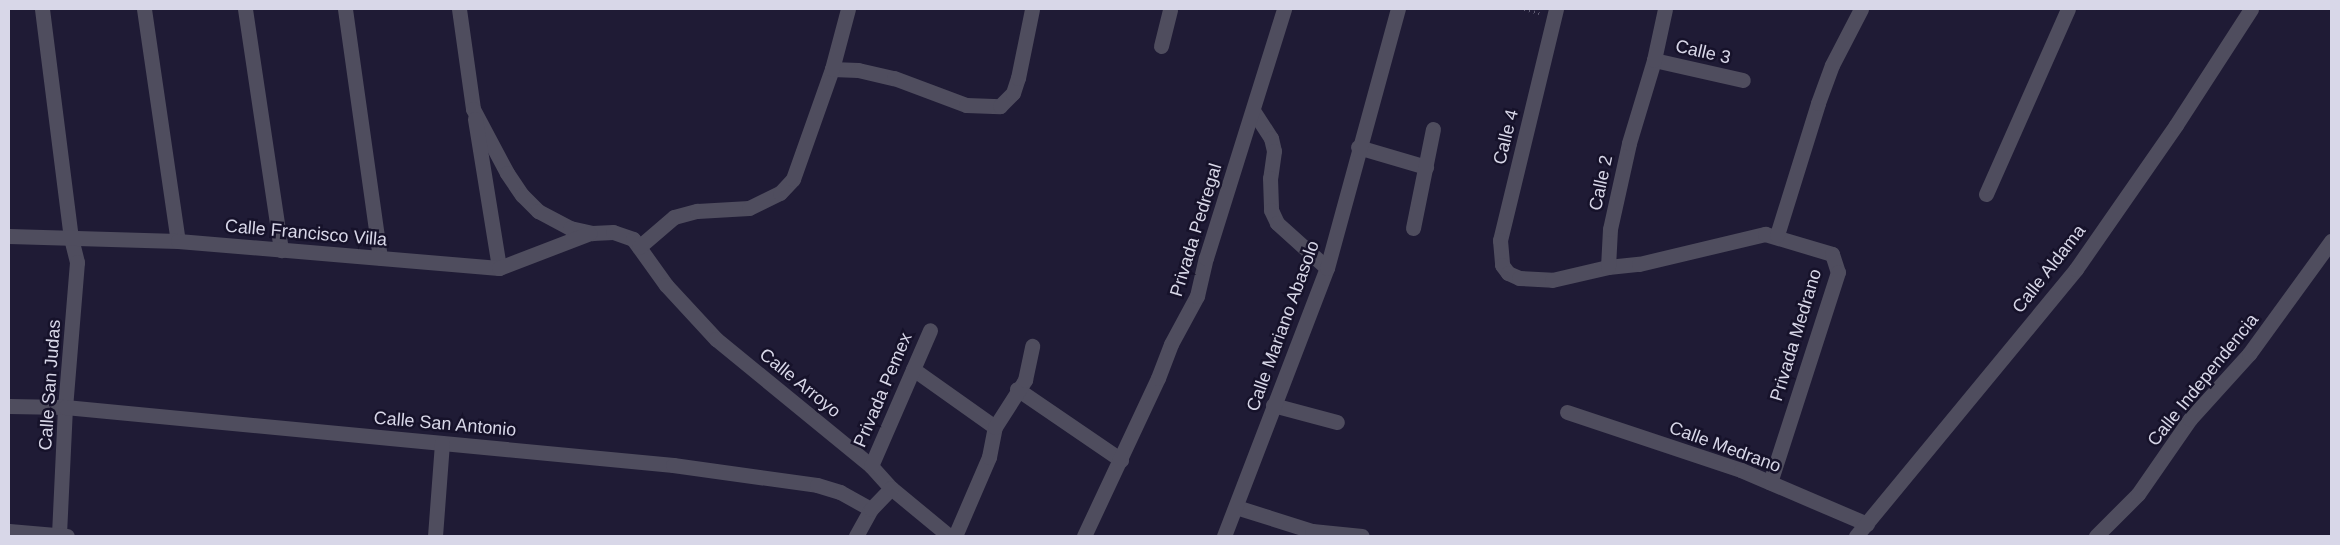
<!DOCTYPE html>
<style>
body{margin:0}
#map{position:relative;width:2340px;height:545px;overflow:hidden;background:#1f1b35;font-family:Arial,sans-serif}
div>[style]{position:absolute}
.path>*{height:3px;margin-top:-1.5px;transform-origin:0;background:repeating-linear-gradient(90deg,#5f5c73 0 1px,transparent 0 5px)}
.minor>*{height:15px;margin:-7.5px;padding:0 7.5px;transform-origin:7.5px;border-radius:7.5px;background:#4f4d5e}
span{translate:-50% -50%;white-space:nowrap;text-align:center;line-height:1.15;-webkit-text-stroke:5px #16122a;paint-order:stroke}
.street-label{font-size:18px;color:#d8d7e8}
.frame{position:absolute;inset:0;border:10px solid #d8d7e8;pointer-events:none}
</style>
<div id="map">
<div class="path">
<i style="left:1524px;top:9px;width:16px;rotate:15deg"></i>
</div>
<div class="minor">
<i style="left:42px;top:9px;width:231px;rotate:82.8deg"></i>
<i style="left:71px;top:238px;width:25px;rotate:76deg"></i>
<i style="left:77px;top:262px;width:145px;rotate:94.7deg"></i>
<i style="left:65px;top:407px;width:129px;rotate:92.7deg"></i>
<i style="left:144px;top:9px;width:234px;rotate:81.7deg"></i>
<i style="left:245px;top:9px;width:244px;rotate:81.5deg"></i>
<i style="left:345px;top:9px;width:251px;rotate:82deg"></i>
<i style="left:459px;top:9px;width:101px;rotate:82deg"></i>
<i style="left:473px;top:109px;width:72px;rotate:62deg"></i>
<i style="left:507px;top:173px;width:27px;rotate:56deg"></i>
<i style="left:522px;top:195px;width:23px;rotate:45deg"></i>
<i style="left:538px;top:211px;width:36px;rotate:28deg"></i>
<i style="left:570px;top:228px;width:23px;rotate:13deg"></i>
<i style="left:592px;top:233px;width:21px;rotate:-3deg"></i>
<i style="left:613px;top:232px;width:21px;rotate:19deg"></i>
<i style="left:633px;top:239px;width:57px;rotate:54.3deg"></i>
<i style="left:666px;top:285px;width:74px;rotate:47.2deg"></i>
<i style="left:716px;top:339px;width:200px;rotate:39.3deg"></i>
<i style="left:871px;top:466px;width:30px;rotate:48deg"></i>
<i style="left:891px;top:488px;width:75px;rotate:39.6deg"></i>
<i style="left:1556px;top:9px;width:238px;rotate:103.6deg"></i>
<i style="left:1500px;top:240px;width:25px;rotate:85deg"></i>
<i style="left:1502px;top:265px;width:10px;rotate:53deg"></i>
<i style="left:1508px;top:273px;width:12px;rotate:24deg"></i>
<i style="left:1519px;top:278px;width:33px;rotate:3deg"></i>
<i style="left:1552px;top:280px;width:57px;rotate:-13.1deg"></i>
<i style="left:1608px;top:267px;width:31px;rotate:-6deg"></i>
<i style="left:1639px;top:264px;width:130px;rotate:-13.4deg"></i>
<i style="left:1765px;top:234px;width:70px;rotate:16.6deg"></i>
<i style="left:1832px;top:254px;width:19px;rotate:72deg"></i>
<i style="left:1838px;top:272px;width:221px;rotate:107.9deg"></i>
<i style="left:1161px;top:46px;width:38px;rotate:-76deg"></i>
<i style="left:1654px;top:60px;width:91px;rotate:12.7deg"></i>
<i style="left:832px;top:69px;width:26px;rotate:2deg"></i>
<i style="left:858px;top:70px;width:37px;rotate:13deg"></i>
<i style="left:894px;top:78px;width:77px;rotate:20.6deg"></i>
<i style="left:966px;top:105px;width:34px;rotate:2deg"></i>
<i style="left:1000px;top:106px;width:18px;rotate:-45deg"></i>
<i style="left:1013px;top:93px;width:16px;rotate:-72deg"></i>
<i style="left:1018px;top:78px;width:70px;rotate:-78.5deg"></i>
<i style="left:1254px;top:112px;width:31px;rotate:57deg"></i>
<i style="left:1271px;top:138px;width:13px;rotate:77deg"></i>
<i style="left:1274px;top:151px;width:27px;rotate:98deg"></i>
<i style="left:1270px;top:178px;width:32px;rotate:88deg"></i>
<i style="left:1271px;top:210px;width:14px;rotate:65deg"></i>
<i style="left:1277px;top:223px;width:67px;rotate:42deg"></i>
<i style="left:475px;top:119px;width:151px;rotate:80.8deg"></i>
<i style="left:1358px;top:147px;width:71px;rotate:16.4deg"></i>
<i style="left:1986px;top:194px;width:202px;rotate:-66.1deg"></i>
<i style="left:1413px;top:228px;width:101px;rotate:-78.6deg"></i>
<i style="left:1777px;top:235px;width:138px;rotate:-72.7deg"></i>
<i style="left:1818px;top:103px;width:40px;rotate:-69.8deg"></i>
<i style="left:1832px;top:65px;width:63px;rotate:-62.6deg"></i>
<i style="left:9px;top:236px;width:169px;rotate:1.7deg"></i>
<i style="left:178px;top:241px;width:322px;rotate:4.8deg"></i>
<i style="left:499px;top:268px;width:97px;rotate:-21deg"></i>
<i style="left:639px;top:247px;width:46px;rotate:-40.6deg"></i>
<i style="left:674px;top:217px;width:24px;rotate:-15deg"></i>
<i style="left:697px;top:211px;width:52px;rotate:-3.3deg"></i>
<i style="left:749px;top:208px;width:34px;rotate:-26deg"></i>
<i style="left:780px;top:193px;width:19px;rotate:-47deg"></i>
<i style="left:793px;top:179px;width:117px;rotate:-70.5deg"></i>
<i style="left:832px;top:69px;width:62px;rotate:-75.1deg"></i>
<i style="left:1608px;top:267px;width:38px;rotate:-87deg"></i>
<i style="left:1610px;top:229px;width:88px;rotate:-77.5deg"></i>
<i style="left:1629px;top:143px;width:87px;rotate:-73.2deg"></i>
<i style="left:1654px;top:60px;width:52px;rotate:-77.8deg"></i>
<i style="left:913px;top:369px;width:100px;rotate:35.3deg"></i>
<i style="left:1017px;top:389px;width:126px;rotate:34.3deg"></i>
<i style="left:1273px;top:405px;width:66px;rotate:14.9deg"></i>
<i style="left:9px;top:406px;width:56px;rotate:1deg"></i>
<i style="left:65px;top:407px;width:611px;rotate:5.45deg"></i>
<i style="left:673px;top:465px;width:145px;rotate:7.9deg"></i>
<i style="left:817px;top:485px;width:24px;rotate:17deg"></i>
<i style="left:840px;top:492px;width:35px;rotate:29deg"></i>
<i style="left:1567px;top:412px;width:183px;rotate:18.4deg"></i>
<i style="left:1741px;top:470px;width:137px;rotate:23.2deg"></i>
<i style="left:871px;top:466px;width:148px;rotate:-66.5deg"></i>
<i style="left:1236px;top:507px;width:80px;rotate:17.5deg"></i>
<i style="left:1312px;top:531px;width:50px;rotate:5.7deg"></i>
<i style="left:9px;top:531px;width:58px;rotate:4.9deg"></i>
<i style="left:435px;top:536px;width:93px;rotate:-85.7deg"></i>
<i style="left:856px;top:536px;width:31px;rotate:-61deg"></i>
<i style="left:871px;top:509px;width:29px;rotate:-46deg"></i>
<i style="left:955px;top:536px;width:86px;rotate:-66.7deg"></i>
<i style="left:989px;top:457px;width:31px;rotate:-79deg"></i>
<i style="left:995px;top:427px;width:56px;rotate:-57.4deg"></i>
<i style="left:1025px;top:380px;width:35px;rotate:-78deg"></i>
<i style="left:1084px;top:536px;width:174px;rotate:-64.9deg"></i>
<i style="left:1158px;top:378px;width:36px;rotate:-69deg"></i>
<i style="left:1171px;top:344px;width:55px;rotate:-61.6deg"></i>
<i style="left:1197px;top:296px;width:39px;rotate:-77deg"></i>
<i style="left:1206px;top:258px;width:261px;rotate:-72.6deg"></i>
<i style="left:1224px;top:536px;width:287px;rotate:-69deg"></i>
<i style="left:1327px;top:268px;width:269px;rotate:-74.7deg"></i>
<i style="left:1856px;top:536px;width:346px;rotate:-50.5deg"></i>
<i style="left:2076px;top:269px;width:175px;rotate:-55.2deg"></i>
<i style="left:2176px;top:125px;width:138px;rotate:-57.1deg"></i>
<i style="left:2096px;top:536px;width:59px;rotate:-45deg"></i>
<i style="left:2138px;top:494px;width:91px;rotate:-55.3deg"></i>
<i style="left:2190px;top:419px;width:88px;rotate:-47.8deg"></i>
<i style="left:2249px;top:354px;width:140px;rotate:-54deg"></i>
</div>
<div class="street-label">
<span style="left:1703px;top:52px;rotate:13deg">Calle 3</span>
<span style="left:1506px;top:137px;rotate:-76deg">Calle 4</span>
<span style="left:1601px;top:183px;rotate:-78deg">Calle 2</span>
<span style="left:1196px;top:230px;rotate:-73deg">Privada Pedregal</span>
<span style="left:306px;top:233px;rotate:5deg">Calle Francisco Villa</span>
<span style="left:2049px;top:269px;rotate:-52deg">Calle Aldama</span>
<span style="left:1283px;top:326px;rotate:-70deg">Calle Mariano Abasolo</span>
<span style="left:1796px;top:335px;rotate:-73deg">Privada Medrano</span>
<span style="left:2203px;top:380px;rotate:-51deg">Calle Independencia</span>
<span style="left:800px;top:383px;rotate:39deg">Calle Arroyo</span>
<span style="left:50px;top:385px;rotate:-86deg">Calle San Judas</span>
<span style="left:883px;top:390px;rotate:-67deg">Privada Pemex</span>
<span style="left:445px;top:424px;rotate:5deg">Calle San Antonio</span>
<span style="left:1725px;top:447px;rotate:20deg">Calle Medrano</span>
</div>
<div class="frame"></div>
</div>
